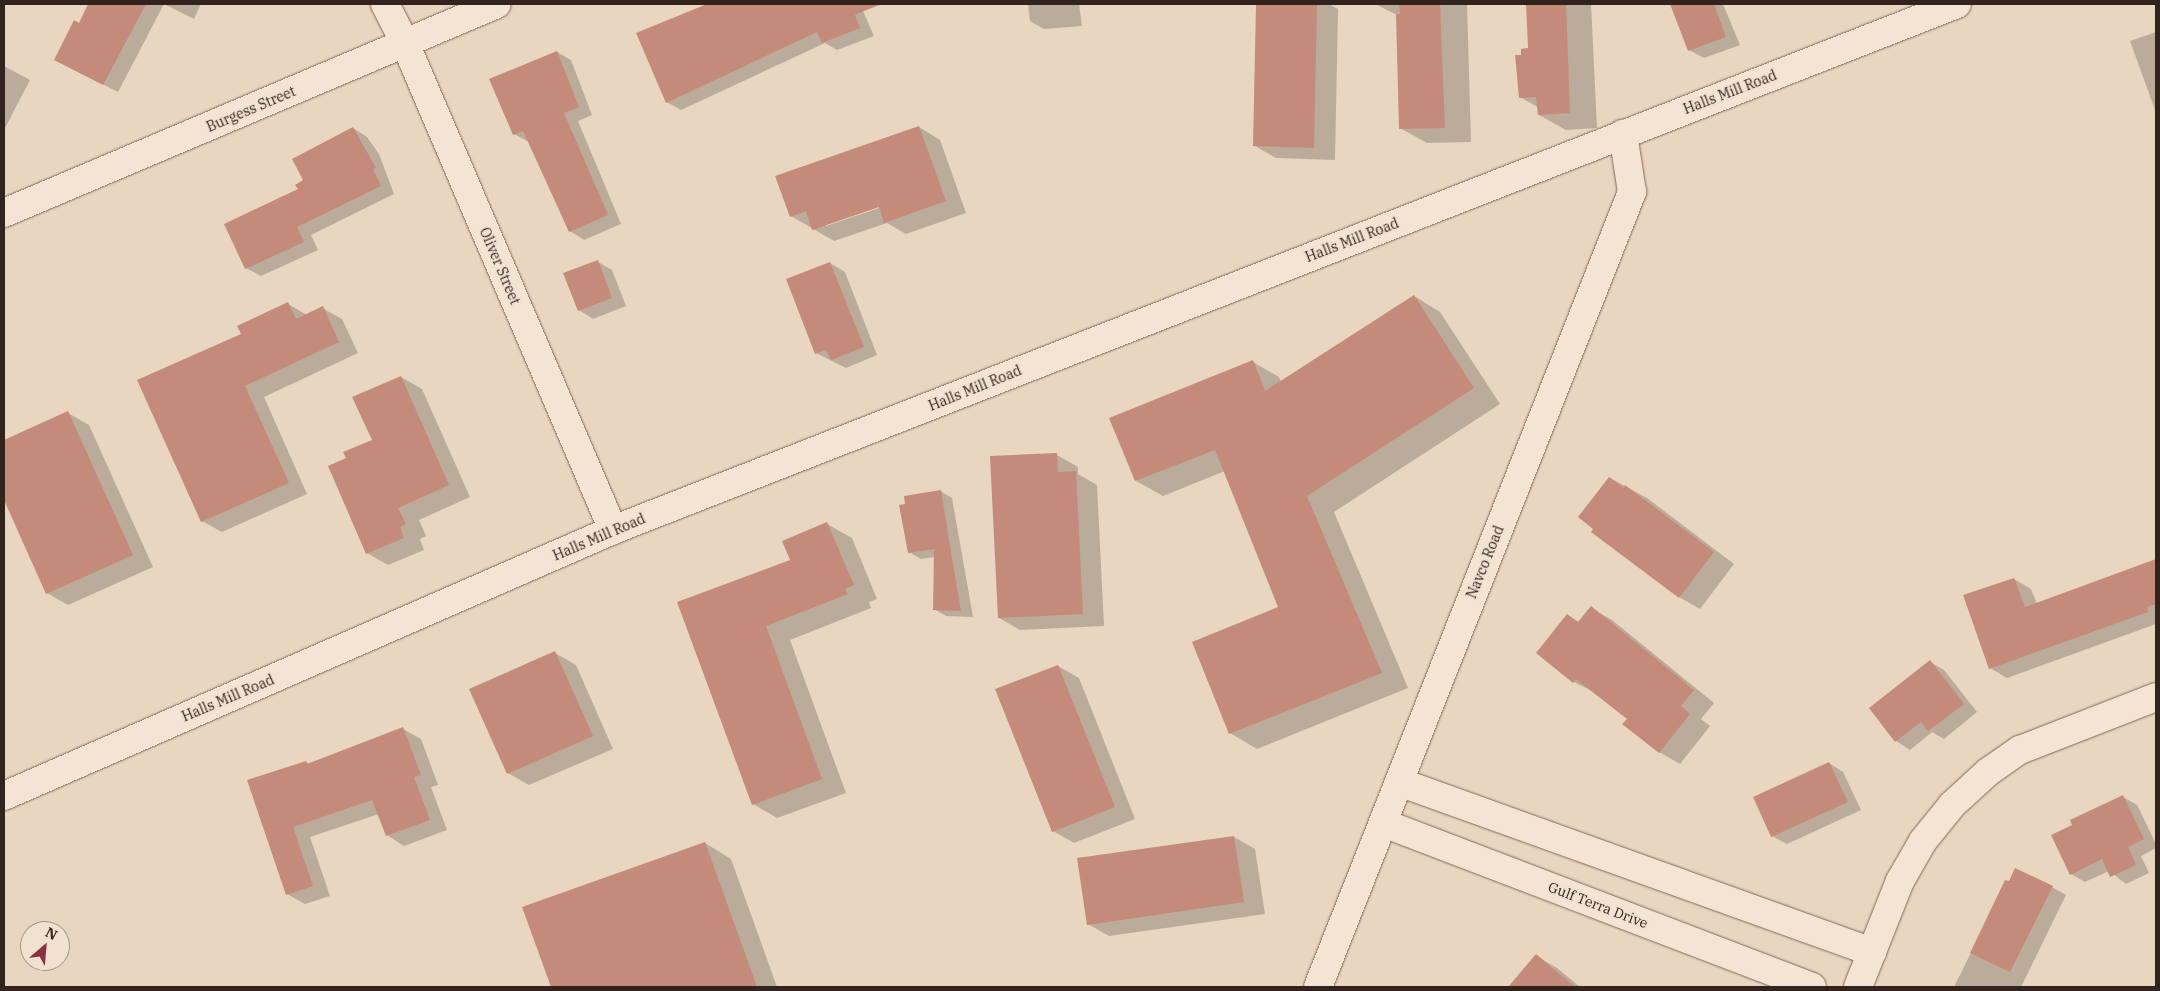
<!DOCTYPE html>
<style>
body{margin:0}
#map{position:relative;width:2160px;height:991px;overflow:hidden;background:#e9d6c1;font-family:"IBM Plex Serif",serif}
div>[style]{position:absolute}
.shadow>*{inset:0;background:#0003}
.building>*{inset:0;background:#c48b7a}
.roads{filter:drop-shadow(0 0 1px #81685a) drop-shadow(0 0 1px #81685a)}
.minor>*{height:28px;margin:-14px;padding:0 14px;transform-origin:14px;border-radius:14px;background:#f5e4d3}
span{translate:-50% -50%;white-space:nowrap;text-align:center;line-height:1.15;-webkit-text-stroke:4px #f1e1d0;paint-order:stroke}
.street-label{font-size:14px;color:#32231d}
.frame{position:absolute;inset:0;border:5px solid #32231d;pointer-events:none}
.north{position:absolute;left:20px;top:921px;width:50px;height:50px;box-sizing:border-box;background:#f1e1d0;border:1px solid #a59588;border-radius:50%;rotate:27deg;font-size:14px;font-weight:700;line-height:20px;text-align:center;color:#32231d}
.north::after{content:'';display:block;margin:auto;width:18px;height:22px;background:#8a3041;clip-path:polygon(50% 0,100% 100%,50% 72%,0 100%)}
</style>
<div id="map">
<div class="shadow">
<i style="clip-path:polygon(90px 4px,106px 8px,108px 4px,201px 4px,194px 19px,164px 4px,118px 92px,70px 68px,80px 25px)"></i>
<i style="clip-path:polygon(713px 4px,883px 4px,863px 11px,874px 36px,837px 50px,825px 43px,681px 110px,667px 102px,678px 20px)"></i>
<i style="clip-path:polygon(1028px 4px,1079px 4px,1082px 26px,1044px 29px,1030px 21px)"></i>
<i style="clip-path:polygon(1258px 4px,1329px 4px,1338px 9px,1335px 160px,1276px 158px,1255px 146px)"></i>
<i style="clip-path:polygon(1375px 4px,1467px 4px,1471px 142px,1427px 143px,1400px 128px,1397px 15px)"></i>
<i style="clip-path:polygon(1527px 4px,1591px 4px,1597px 128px,1566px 130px,1539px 115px,1539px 108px,1520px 97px,1523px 56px,1529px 50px)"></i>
<i style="clip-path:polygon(1672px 4px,1723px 4px,1740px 45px,1704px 58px,1689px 50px)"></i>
<i style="clip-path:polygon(2156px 32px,2156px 113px,2130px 41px)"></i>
<i style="clip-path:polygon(557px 52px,571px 60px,592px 115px,578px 121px,621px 224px,584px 240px,570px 231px,529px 142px,514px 134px)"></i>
<i style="clip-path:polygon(4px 66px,30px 80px,4px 130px)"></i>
<i style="clip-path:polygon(evenodd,919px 127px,940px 140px,966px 213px,906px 234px,887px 223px,834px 241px,791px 216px,919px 127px,884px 203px,885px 206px,826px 226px,826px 223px,884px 203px)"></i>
<i style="clip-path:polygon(353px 128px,367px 137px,379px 154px,394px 194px,311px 235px,318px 250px,261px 276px,246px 268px,304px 181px,293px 159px)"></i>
<i style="clip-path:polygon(598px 262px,612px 270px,626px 306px,593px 319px,579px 310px)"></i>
<i style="clip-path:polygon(830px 263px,845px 272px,877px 355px,846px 368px,816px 353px)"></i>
<i style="clip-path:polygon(1414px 296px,1440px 312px,1500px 404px,1334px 512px,1408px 688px,1257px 749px,1230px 733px,1280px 608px,1225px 471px,1163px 496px,1136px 481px,1253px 362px,1279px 377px,1281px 382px)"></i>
<i style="clip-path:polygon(288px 304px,307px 315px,322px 308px,342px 319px,358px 353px,264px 397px,307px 494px,222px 532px,202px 521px,242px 335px)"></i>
<i style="clip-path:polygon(401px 377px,422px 389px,470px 497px,419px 520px,426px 536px,420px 539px,424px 550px,388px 565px,367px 553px,348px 458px,373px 440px)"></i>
<i style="clip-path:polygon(68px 413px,89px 425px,153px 567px,68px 605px,47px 593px,4px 497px,4px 442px)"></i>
<i style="clip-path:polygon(1057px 455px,1078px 467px,1078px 474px,1097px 485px,1104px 626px,1020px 630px,999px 618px,991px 457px)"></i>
<i style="clip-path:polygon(1610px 478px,1647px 498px,1734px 564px,1700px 609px,1679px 597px)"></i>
<i style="clip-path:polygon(940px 491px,952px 498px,973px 617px,946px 616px,934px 609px,935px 557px,921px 559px,909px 552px)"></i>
<i style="clip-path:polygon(827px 524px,852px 538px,877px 599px,869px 602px,871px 608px,790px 640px,846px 793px,777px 818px,753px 804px,678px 603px,792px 561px)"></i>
<i style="clip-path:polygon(2156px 561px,2156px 624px,2007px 678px,1990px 668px,1964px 596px,2014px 579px,2031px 589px,2037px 604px)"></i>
<i style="clip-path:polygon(1591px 608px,1612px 620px,1714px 703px,1701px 719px,1710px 726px,1680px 764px,1659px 752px,1628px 718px,1596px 693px,1574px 682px,1568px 616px,1579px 622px)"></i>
<i style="clip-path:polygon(555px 653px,576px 665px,613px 749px,529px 785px,508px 773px)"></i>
<i style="clip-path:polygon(1930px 662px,1944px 670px,1977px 712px,1944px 739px,1932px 732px,1910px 750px,1896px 741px,1870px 709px)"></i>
<i style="clip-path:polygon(1058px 666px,1079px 678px,1135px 819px,1074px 843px,1053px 831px)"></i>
<i style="clip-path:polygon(403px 729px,421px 739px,438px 785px,431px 787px,447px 830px,404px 846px,387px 835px,379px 814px,310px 837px,330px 896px,305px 904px,287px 894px,249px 781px,306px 762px,309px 764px)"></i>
<i style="clip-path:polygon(1829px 763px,1843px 772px,1861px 810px,1787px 844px,1772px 836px)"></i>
<i style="clip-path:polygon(2123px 797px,2137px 805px,2156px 844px,2156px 848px,2141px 856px,2149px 873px,2126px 884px,2109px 871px,2085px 882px,2071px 874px)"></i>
<i style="clip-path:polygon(1234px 837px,1255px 849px,1265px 914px,1109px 936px,1088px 924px)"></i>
<i style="clip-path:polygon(705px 843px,731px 859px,777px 987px,554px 987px,526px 907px)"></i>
<i style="clip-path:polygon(2006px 882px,2052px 887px,2066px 895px,2021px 987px,1954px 987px)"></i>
<i style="clip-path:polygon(1536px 956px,1557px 968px,1580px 987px,1510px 987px)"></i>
</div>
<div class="building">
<i style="clip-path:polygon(88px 4px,146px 4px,103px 85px,54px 60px,74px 20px,79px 23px)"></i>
<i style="clip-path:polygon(707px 4px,880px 4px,855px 15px,860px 28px,822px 43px,817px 32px,666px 103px,636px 33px)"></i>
<i style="clip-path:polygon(1256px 4px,1317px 4px,1314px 148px,1253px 146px)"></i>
<i style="clip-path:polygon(1399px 4px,1440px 4px,1445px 128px,1399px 129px,1396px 14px,1400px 14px)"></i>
<i style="clip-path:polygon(1526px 4px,1566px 4px,1570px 113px,1538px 115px,1536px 97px,1519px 98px,1515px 55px,1521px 55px,1521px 49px,1528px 48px)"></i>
<i style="clip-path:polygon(1670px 4px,1714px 4px,1726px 37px,1688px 51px)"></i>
<i style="clip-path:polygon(557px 51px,579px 107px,564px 113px,608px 215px,569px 232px,523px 131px,513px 135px,489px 79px)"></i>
<i style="clip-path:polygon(919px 126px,946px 201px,884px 223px,879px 207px,812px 230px,806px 211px,790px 217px,775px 176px)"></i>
<i style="clip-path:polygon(353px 127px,376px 168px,373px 169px,381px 186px,297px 227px,304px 242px,245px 269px,224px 224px,298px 189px,295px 185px,303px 180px,292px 159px)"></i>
<i style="clip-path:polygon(598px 260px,612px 298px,578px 311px,563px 273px)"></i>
<i style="clip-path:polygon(830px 262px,864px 347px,831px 360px,826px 350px,815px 354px,786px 279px)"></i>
<i style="clip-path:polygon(1414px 295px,1474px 388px,1307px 496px,1382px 673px,1229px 734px,1192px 642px,1278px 607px,1215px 450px,1135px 481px,1109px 418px,1253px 360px,1265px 391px)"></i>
<i style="clip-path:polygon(288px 302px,296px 319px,323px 306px,339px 342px,245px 386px,289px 483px,201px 522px,137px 380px,241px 334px,237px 326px)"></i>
<i style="clip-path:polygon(401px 376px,449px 485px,398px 508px,406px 524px,400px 527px,404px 538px,366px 554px,328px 466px,346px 458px,343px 452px,372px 440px,352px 397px)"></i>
<i style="clip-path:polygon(68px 411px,133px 555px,46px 594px,4px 500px,4px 440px)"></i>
<i style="clip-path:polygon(1057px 453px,1058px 472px,1076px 471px,1083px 614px,998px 618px,990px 456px)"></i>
<i style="clip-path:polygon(1609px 477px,1624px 488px,1625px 485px,1714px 552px,1679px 598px,1591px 532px,1593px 529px,1578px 517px)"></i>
<i style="clip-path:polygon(941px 490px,950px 546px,961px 611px,933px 610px,934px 549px,908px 553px,899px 505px,905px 504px,904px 496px)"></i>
<i style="clip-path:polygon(827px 522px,854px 585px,845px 589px,848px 594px,766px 626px,822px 779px,752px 805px,677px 602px,790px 560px,782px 541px)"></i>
<i style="clip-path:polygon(2156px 559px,2156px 604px,2147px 607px,2148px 612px,1989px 669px,1963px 595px,2014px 578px,2025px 607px)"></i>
<i style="clip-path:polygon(1591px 606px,1694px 690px,1681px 706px,1690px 714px,1659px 753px,1622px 724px,1627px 719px,1576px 679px,1573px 683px,1536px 653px,1567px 614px,1578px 622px)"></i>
<i style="clip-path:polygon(555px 651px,593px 736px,507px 774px,469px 689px)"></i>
<i style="clip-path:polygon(1930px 660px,1964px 704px,1928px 731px,1921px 722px,1895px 742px,1869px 708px)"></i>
<i style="clip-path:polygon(1058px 665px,1115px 807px,1052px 832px,995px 689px)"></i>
<i style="clip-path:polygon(403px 727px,421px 775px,414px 777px,430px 820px,386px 836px,372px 800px,293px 827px,313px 886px,286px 895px,247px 780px,306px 761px,307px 764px)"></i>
<i style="clip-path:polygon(1829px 762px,1848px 802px,1771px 837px,1753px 797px)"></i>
<i style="clip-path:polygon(2123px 795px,2144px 839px,2128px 847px,2136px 865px,2110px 877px,2102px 859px,2070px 875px,2051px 835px,2072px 825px,2070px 820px)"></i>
<i style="clip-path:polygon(1234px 836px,1244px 902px,1087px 925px,1077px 858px)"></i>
<i style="clip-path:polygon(705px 842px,757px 987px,551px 987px,522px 907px)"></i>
<i style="clip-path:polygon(2015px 868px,2053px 886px,2010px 972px,1970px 953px,2005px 880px,2009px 881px)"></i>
<i style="clip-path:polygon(1536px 954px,1575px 987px,1508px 987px)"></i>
</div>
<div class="roads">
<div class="minor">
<i style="left:385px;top:4px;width:44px;rotate:62.9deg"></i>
<i style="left:405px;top:43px;width:530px;rotate:66.87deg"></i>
<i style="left:4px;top:213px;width:535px;rotate:-22.97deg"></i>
<i style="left:1399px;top:782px;width:503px;rotate:19.77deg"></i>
<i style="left:4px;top:796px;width:665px;rotate:-23.59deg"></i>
<i style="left:613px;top:530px;width:1443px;rotate:-21.37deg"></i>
<i style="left:1383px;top:823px;width:459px;rotate:20.9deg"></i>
<i style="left:1318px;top:987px;width:855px;rotate:-68.45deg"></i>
<i style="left:1632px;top:192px;width:59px;rotate:-98.8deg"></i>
<i style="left:1858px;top:987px;width:114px;rotate:-68.4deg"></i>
<i style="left:1900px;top:881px;width:46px;rotate:-60.1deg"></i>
<i style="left:1923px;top:841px;width:46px;rotate:-51.1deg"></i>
<i style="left:1952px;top:805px;width:49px;rotate:-42.5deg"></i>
<i style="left:1988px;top:772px;width:39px;rotate:-35deg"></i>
<i style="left:2020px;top:750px;width:146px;rotate:-21.3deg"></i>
</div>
</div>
<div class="street-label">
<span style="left:1730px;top:92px;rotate:-21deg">Halls Mill Road</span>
<span style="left:251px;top:109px;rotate:-23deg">Burgess Street</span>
<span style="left:1352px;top:240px;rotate:-21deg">Halls Mill Road</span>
<span style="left:500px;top:266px;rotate:67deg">Oliver Street</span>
<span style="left:975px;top:388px;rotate:-22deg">Halls Mill Road</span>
<span style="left:599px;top:537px;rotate:-23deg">Halls Mill Road</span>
<span style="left:1485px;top:562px;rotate:-68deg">Navco Road</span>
<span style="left:228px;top:698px;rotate:-23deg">Halls Mill Road</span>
<span style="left:1598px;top:905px;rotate:21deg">Gulf Terra Drive</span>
</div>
<div class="frame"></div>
<div class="north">N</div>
</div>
